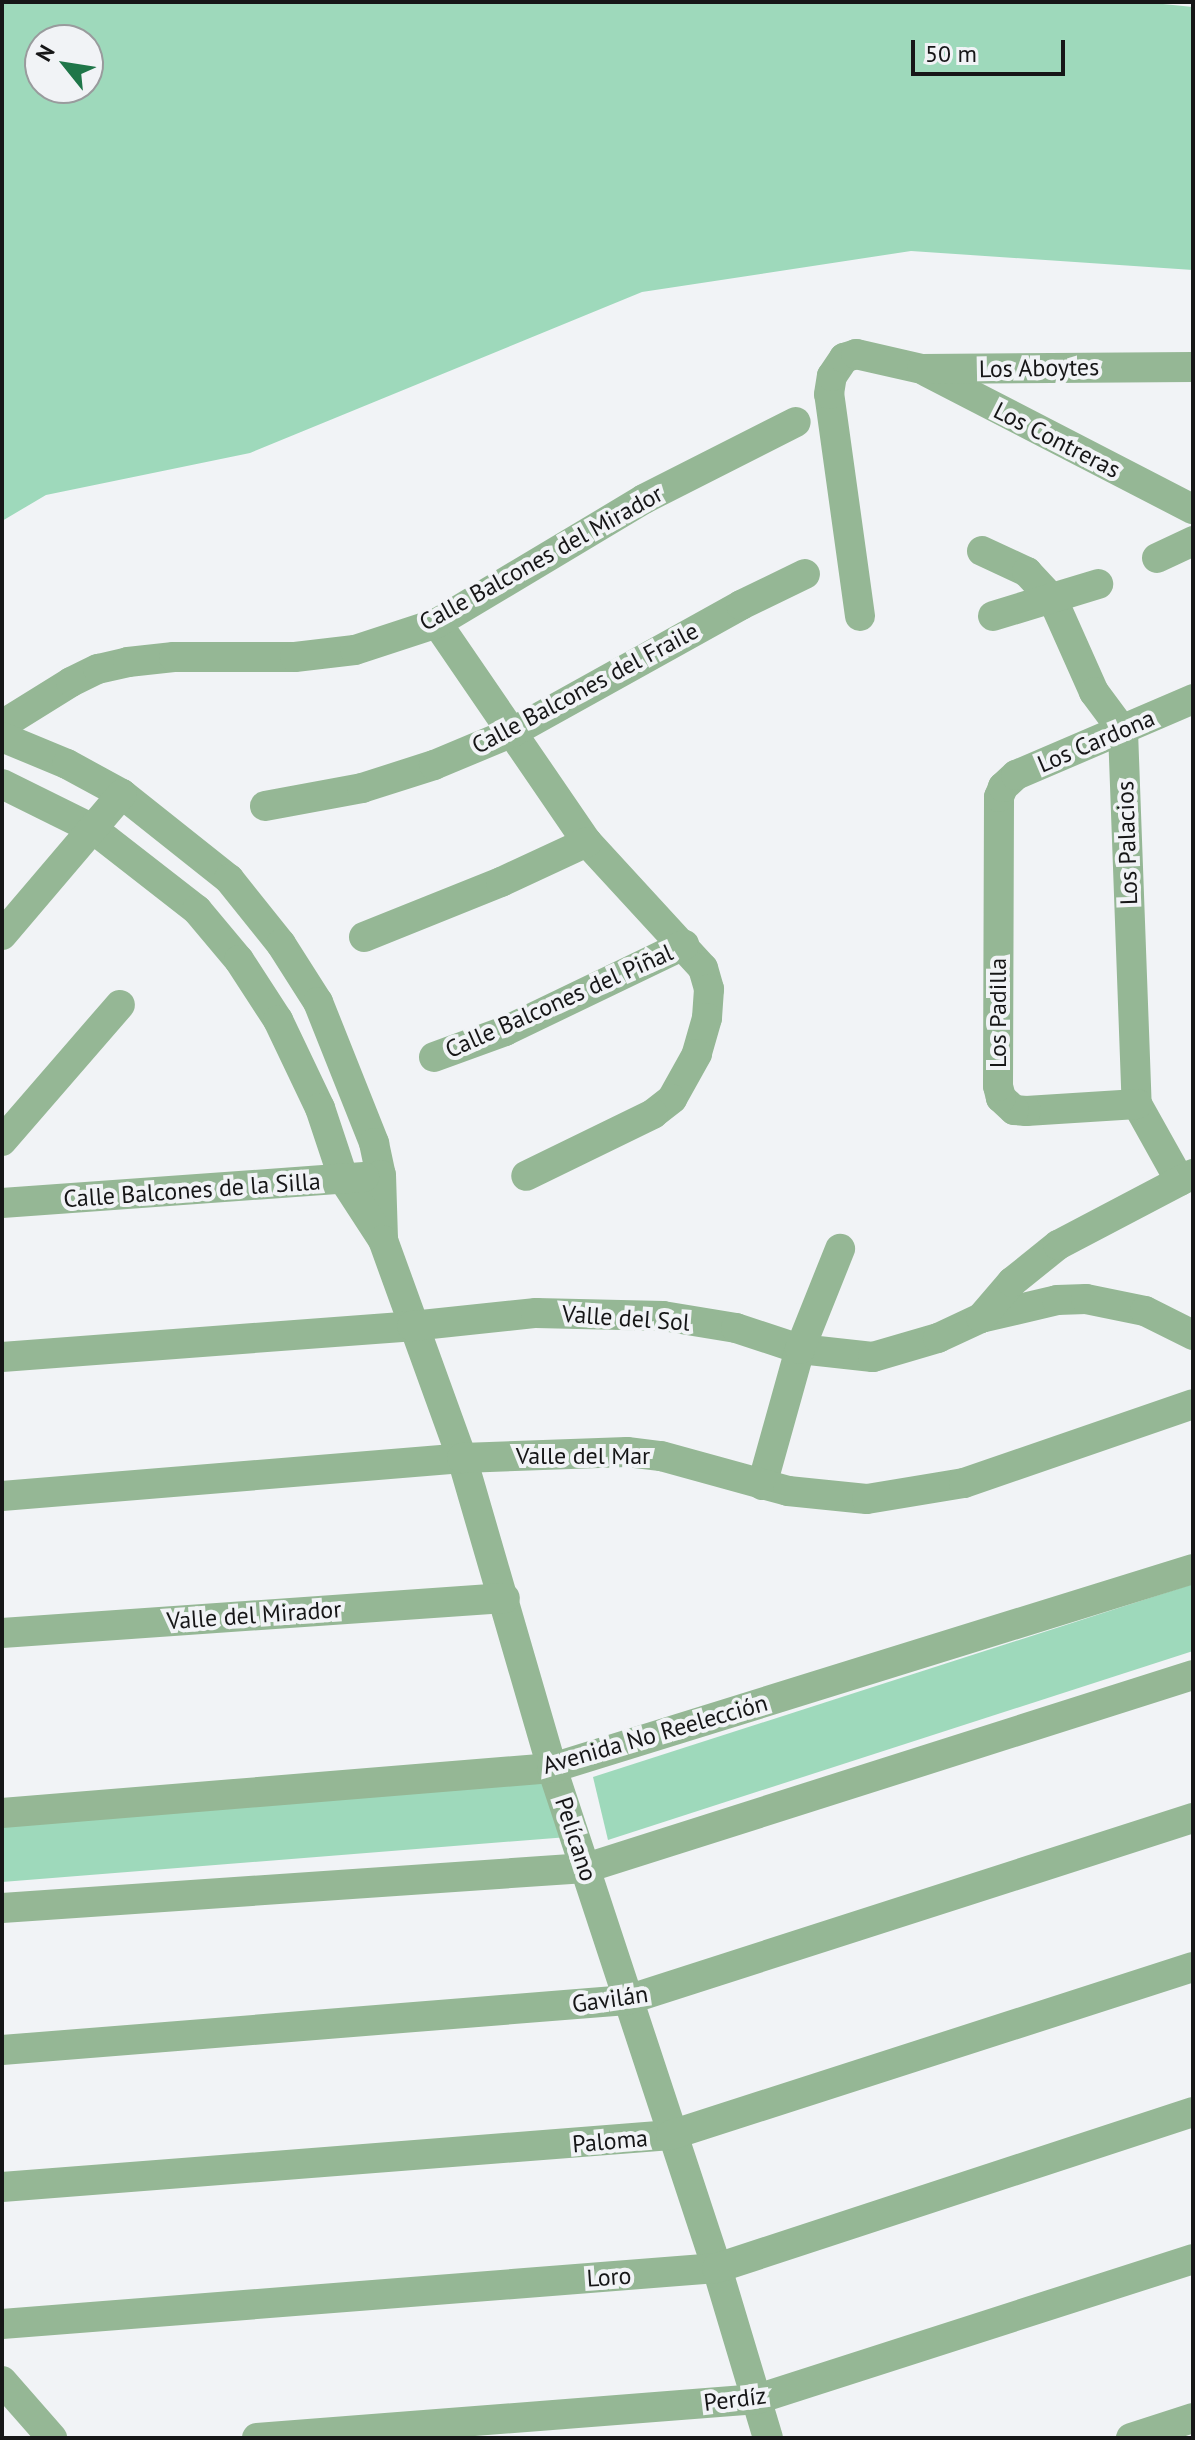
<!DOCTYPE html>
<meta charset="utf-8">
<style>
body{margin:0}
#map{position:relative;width:1195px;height:2440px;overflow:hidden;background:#f1f3f6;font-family:"PT Sans",sans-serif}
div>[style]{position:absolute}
.green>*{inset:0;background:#9ed9bb}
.minor>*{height:30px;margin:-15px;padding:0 15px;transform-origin:15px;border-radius:15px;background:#95b795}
span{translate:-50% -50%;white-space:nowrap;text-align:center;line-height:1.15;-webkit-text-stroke:8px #f1f3f6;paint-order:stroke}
.street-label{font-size:24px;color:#161617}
.frame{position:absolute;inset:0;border:4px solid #161617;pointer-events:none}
.north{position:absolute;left:24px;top:24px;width:80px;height:80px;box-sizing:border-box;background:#f1f3f6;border:2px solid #999b9d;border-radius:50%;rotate:300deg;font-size:22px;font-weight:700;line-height:32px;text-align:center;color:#161617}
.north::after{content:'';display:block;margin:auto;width:28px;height:36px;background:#1f7649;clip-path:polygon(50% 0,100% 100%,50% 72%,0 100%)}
.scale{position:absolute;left:911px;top:40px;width:154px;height:36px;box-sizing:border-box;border:4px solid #161617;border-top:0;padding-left:10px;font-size:24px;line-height:28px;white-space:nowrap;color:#161617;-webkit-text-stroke:6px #f1f3f6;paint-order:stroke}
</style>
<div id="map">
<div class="green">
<i style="clip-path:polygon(evenodd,2px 2px,1143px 2px,1193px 7px,1193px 270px,911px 251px,642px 292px,250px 453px,46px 495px,2px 521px,2px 2px,40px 40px,88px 40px,88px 88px,40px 88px,40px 40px)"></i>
<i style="clip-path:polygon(1193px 1584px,1193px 1651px,608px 1840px,593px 1777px)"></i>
<i style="clip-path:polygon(552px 1782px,568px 1837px,2px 1882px,2px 1825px)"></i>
</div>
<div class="minor">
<i style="left:927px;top:372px;width:299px;rotate:27.3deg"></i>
<i style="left:982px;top:551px;width:50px;rotate:25deg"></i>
<i style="left:1027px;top:572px;width:38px;rotate:47deg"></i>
<i style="left:1053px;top:600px;width:101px;rotate:66deg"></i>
<i style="left:1094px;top:692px;width:49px;rotate:53.4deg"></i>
<i style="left:1123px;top:731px;width:373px;rotate:87.9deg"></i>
<i style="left:1137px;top:1104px;width:88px;rotate:60.8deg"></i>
<i style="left:1157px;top:558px;width:40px;rotate:-25deg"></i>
<i style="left:860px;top:616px;width:224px;rotate:-97.9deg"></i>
<i style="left:829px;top:394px;width:18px;rotate:-81deg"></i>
<i style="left:832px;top:376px;width:22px;rotate:-56deg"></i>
<i style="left:844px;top:358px;width:13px;rotate:-18deg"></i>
<i style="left:856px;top:354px;width:68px;rotate:12.8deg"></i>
<i style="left:922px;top:369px;width:271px;rotate:-0.4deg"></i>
<i style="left:993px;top:616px;width:110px;rotate:-16.9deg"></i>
<i style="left:437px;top:623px;width:265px;rotate:55.6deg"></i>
<i style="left:587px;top:842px;width:171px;rotate:47.4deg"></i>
<i style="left:703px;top:968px;width:22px;rotate:74deg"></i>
<i style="left:709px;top:989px;width:29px;rotate:94deg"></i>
<i style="left:707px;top:1018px;width:37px;rotate:106deg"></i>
<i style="left:697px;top:1054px;width:51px;rotate:119.1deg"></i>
<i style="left:672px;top:1099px;width:24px;rotate:142deg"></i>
<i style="left:653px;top:1114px;width:141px;rotate:154deg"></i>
<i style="left:2px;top:725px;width:81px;rotate:-31.9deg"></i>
<i style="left:71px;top:682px;width:30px;rotate:-26deg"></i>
<i style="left:98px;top:669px;width:31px;rotate:-13deg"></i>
<i style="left:128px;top:662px;width:46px;rotate:-6.2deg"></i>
<i style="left:174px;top:657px;width:121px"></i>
<i style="left:295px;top:657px;width:60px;rotate:-6.7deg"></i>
<i style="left:355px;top:650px;width:86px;rotate:-18.2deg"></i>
<i style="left:437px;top:623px;width:241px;rotate:-30.9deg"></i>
<i style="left:644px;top:499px;width:170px;rotate:-26.9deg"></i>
<i style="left:2px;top:737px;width:70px;rotate:22.6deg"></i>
<i style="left:67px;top:764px;width:63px;rotate:28.6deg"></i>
<i style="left:122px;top:794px;width:137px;rotate:38.5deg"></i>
<i style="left:229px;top:879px;width:83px;rotate:51.3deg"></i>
<i style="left:281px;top:944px;width:69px;rotate:57.5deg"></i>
<i style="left:318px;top:1002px;width:152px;rotate:68.3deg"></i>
<i style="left:374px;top:1143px;width:33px;rotate:78deg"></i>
<i style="left:381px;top:1175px;width:64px;rotate:88.2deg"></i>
<i style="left:2px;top:784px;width:102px;rotate:26.3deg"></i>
<i style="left:93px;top:829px;width:132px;rotate:37.9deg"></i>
<i style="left:197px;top:910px;width:65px;rotate:50deg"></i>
<i style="left:239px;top:960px;width:72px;rotate:57deg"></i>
<i style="left:278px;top:1020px;width:98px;rotate:64.5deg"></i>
<i style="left:320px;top:1108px;width:76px;rotate:71.6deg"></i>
<i style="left:344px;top:1180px;width:72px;rotate:57deg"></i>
<i style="left:383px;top:1240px;width:232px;rotate:70.1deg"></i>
<i style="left:462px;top:1458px;width:323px;rotate:73.8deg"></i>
<i style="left:552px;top:1768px;width:527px;rotate:71.74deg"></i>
<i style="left:717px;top:2268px;width:177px;rotate:73.3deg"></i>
<i style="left:265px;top:806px;width:99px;rotate:-10.5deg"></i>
<i style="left:362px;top:788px;width:76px;rotate:-17.7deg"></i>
<i style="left:434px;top:765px;width:86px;rotate:-22.7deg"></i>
<i style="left:513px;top:732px;width:261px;rotate:-29.1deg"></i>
<i style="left:741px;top:605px;width:71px;rotate:-25.8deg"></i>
<i style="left:2px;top:935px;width:185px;rotate:-49.6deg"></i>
<i style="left:364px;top:937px;width:148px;rotate:-21.9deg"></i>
<i style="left:501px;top:882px;width:95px;rotate:-24.9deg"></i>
<i style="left:434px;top:1057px;width:76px;rotate:-20.1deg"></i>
<i style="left:505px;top:1031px;width:199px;rotate:-25.7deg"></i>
<i style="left:1137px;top:1104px;width:111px;rotate:176.4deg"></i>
<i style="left:1026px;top:1111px;width:12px;rotate:-175deg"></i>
<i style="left:1014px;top:1110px;width:18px;rotate:-137deg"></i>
<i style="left:1001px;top:1098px;width:12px;rotate:-104deg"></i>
<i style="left:998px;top:1086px;width:289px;rotate:-89.8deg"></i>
<i style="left:999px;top:797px;width:11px;rotate:-68deg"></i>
<i style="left:1003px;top:787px;width:18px;rotate:-43deg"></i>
<i style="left:1016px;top:775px;width:193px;rotate:-23.2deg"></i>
<i style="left:2px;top:1141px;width:180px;rotate:-49.1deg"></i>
<i style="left:2px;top:1203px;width:363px;rotate:-4.1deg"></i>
<i style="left:981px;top:1318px;width:78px;rotate:-13.3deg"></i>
<i style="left:1057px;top:1300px;width:29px;rotate:-2deg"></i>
<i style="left:1086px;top:1299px;width:60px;rotate:11.5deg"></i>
<i style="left:1145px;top:1311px;width:54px;rotate:26.6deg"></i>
<i style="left:2px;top:1357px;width:411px;rotate:-4.3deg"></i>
<i style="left:412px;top:1326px;width:125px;rotate:-6deg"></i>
<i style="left:536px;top:1313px;width:127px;rotate:1.4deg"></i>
<i style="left:663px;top:1316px;width:74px;rotate:9.3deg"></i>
<i style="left:736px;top:1328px;width:67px;rotate:18.2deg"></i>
<i style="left:800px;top:1349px;width:73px;rotate:6.3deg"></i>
<i style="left:873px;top:1357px;width:68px;rotate:-16.3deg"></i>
<i style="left:938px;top:1338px;width:47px;rotate:-24.9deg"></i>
<i style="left:981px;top:1318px;width:48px;rotate:-49.3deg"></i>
<i style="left:1012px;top:1282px;width:59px;rotate:-38.8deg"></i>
<i style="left:1058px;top:1245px;width:153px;rotate:-27.7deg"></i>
<i style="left:762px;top:1485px;width:141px;rotate:-74.4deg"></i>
<i style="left:800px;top:1349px;width:108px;rotate:-68.2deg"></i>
<i style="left:2px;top:1496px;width:462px;rotate:-4.7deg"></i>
<i style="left:462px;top:1458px;width:165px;rotate:-2.1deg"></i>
<i style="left:627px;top:1452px;width:34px;rotate:7deg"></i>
<i style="left:661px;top:1456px;width:132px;rotate:15.4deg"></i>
<i style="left:788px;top:1491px;width:79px;rotate:5.8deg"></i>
<i style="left:867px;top:1499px;width:98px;rotate:-9.4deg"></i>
<i style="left:964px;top:1483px;width:242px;rotate:-19deg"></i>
<i style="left:2px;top:1633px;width:504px;rotate:-3.98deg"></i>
<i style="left:2px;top:1813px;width:552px;rotate:-4.68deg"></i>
<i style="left:552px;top:1768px;width:671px;rotate:-17.25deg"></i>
<i style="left:2px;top:1908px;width:585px;rotate:-3.92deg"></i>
<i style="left:586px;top:1868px;width:637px;rotate:-17.64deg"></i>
<i style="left:2px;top:2050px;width:627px;rotate:-4.57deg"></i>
<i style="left:627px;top:2000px;width:595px;rotate:-17.83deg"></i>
<i style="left:2px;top:2187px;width:671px;rotate:-4.44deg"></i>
<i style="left:671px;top:2135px;width:548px;rotate:-17.84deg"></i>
<i style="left:2px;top:2324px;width:717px;rotate:-4.48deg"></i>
<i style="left:717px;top:2268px;width:501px;rotate:-18.15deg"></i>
<i style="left:2px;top:2381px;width:76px;rotate:48.7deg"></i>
<i style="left:257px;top:2438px;width:502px;rotate:-4.46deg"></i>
<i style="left:757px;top:2399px;width:458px;rotate:-17.8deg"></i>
<i style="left:1131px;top:2438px;width:65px;rotate:-17.9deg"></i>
</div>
<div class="street-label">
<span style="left:1039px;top:368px;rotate:-1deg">Los Aboytes</span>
<span style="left:1057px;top:440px;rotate:27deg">Los Contreras</span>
<span style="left:541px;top:558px;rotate:-29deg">Calle Balcones del Mirador</span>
<span style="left:585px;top:688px;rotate:-28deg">Calle Balcones del Fraile</span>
<span style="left:1096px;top:741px;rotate:-23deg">Los Cardona</span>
<span style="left:1127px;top:843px;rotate:-92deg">Los Palacios</span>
<span style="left:559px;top:1001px;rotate:-24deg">Calle Balcones del Piñal</span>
<span style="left:998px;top:1013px;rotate:-90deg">Los Padilla</span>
<span style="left:192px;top:1190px;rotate:-4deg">Calle Balcones de la Silla</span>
<span style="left:626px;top:1318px;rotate:4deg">Valle del Sol</span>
<span style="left:583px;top:1456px">Valle del Mar</span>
<span style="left:254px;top:1615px;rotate:-4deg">Valle del Mirador</span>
<span style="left:655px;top:1734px;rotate:-16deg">Avenida No Reelección</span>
<span style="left:576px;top:1839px;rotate:72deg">Pelícano</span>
<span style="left:610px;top:1999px;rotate:-8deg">Gavilán</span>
<span style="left:610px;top:2141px;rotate:-5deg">Paloma</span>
<span style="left:609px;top:2277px;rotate:-4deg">Loro</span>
<span style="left:735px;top:2399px;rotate:-7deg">Perdíz</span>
</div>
<div class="frame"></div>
<div class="north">N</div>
<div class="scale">50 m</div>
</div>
